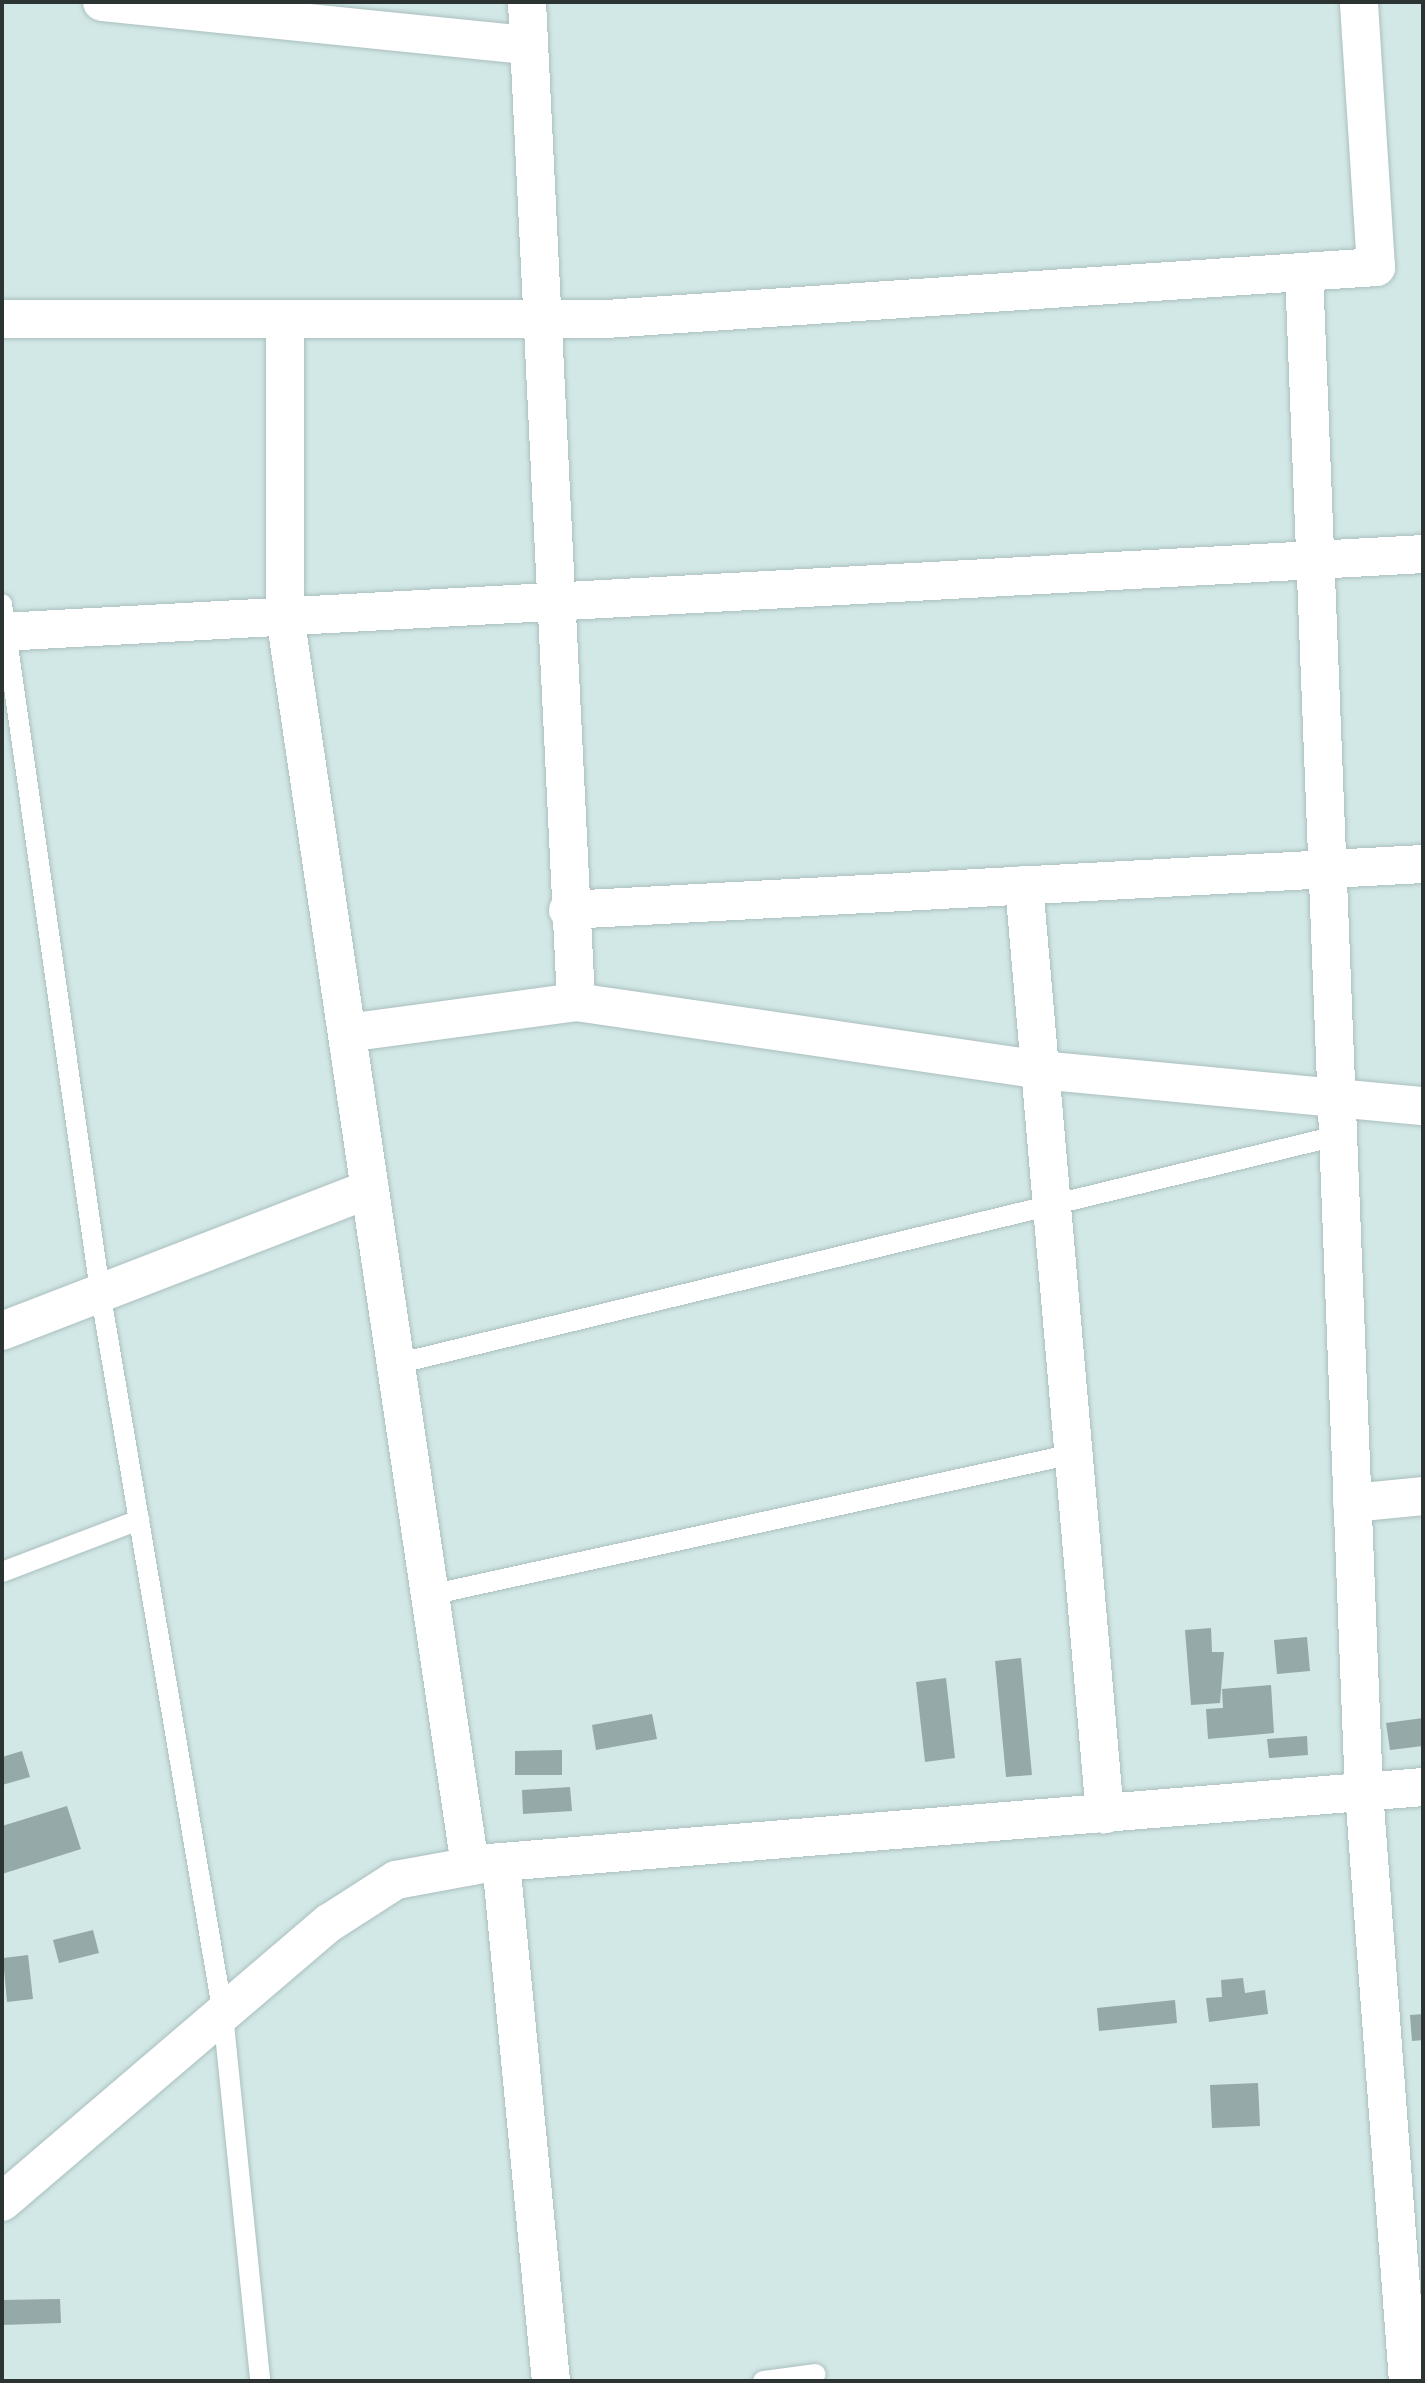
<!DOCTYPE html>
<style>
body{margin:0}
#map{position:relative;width:1425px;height:2383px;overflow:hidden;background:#d2e8e7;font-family:Quicksand,sans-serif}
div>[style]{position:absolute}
.building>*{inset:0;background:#94a9a8}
.roads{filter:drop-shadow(0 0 2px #aabfbe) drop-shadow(0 0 2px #aabfbe)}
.service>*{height:20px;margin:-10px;padding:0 10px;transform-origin:10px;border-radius:10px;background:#fff}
.minor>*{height:38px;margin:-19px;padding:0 19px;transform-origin:19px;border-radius:19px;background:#fff}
span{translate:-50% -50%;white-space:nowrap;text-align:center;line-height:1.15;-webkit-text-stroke:6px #fff;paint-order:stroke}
.frame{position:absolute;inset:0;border:4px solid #2b3333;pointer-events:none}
</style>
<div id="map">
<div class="building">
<i style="clip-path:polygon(1211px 1628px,1212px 1652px,1224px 1652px,1220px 1703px,1191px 1705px,1185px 1630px)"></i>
<i style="clip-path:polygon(1307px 1637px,1310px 1671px,1277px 1674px,1274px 1640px)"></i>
<i style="clip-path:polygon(1021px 1658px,1032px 1775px,1006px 1777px,995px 1661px)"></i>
<i style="clip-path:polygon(946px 1678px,955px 1758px,925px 1762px,916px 1682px)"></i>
<i style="clip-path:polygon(1271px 1685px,1274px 1733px,1208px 1739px,1206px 1709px,1223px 1708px,1222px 1689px)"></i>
<i style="clip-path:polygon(652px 1714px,657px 1739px,596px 1750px,592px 1725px)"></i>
<i style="clip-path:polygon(1423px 1718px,1423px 1746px,1390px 1750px,1386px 1723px)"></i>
<i style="clip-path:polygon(1307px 1736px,1308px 1755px,1269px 1758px,1267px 1739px)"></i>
<i style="clip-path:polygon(562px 1750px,562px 1775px,515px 1775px,515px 1751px)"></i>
<i style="clip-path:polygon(22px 1751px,30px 1777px,2px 1785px,2px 1757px)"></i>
<i style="clip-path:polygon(570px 1787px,572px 1811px,523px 1814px,522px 1790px)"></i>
<i style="clip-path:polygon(67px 1806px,81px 1849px,2px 1874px,2px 1826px)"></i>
<i style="clip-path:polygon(93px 1930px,99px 1953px,59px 1963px,53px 1940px)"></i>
<i style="clip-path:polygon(28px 1955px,33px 1999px,7px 2002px,3px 1958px)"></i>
<i style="clip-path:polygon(1243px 1978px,1245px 1993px,1265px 1990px,1268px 2014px,1209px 2022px,1206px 1998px,1222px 1997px,1221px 1980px)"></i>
<i style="clip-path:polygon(1175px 2000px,1177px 2023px,1099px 2031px,1097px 2008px)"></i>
<i style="clip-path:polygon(1423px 2014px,1423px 2040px,1412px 2041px,1410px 2015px)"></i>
<i style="clip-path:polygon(1258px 2083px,1260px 2126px,1212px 2128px,1210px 2085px)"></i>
<i style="clip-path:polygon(60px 2299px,61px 2323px,2px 2325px,2px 2300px)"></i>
</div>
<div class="roads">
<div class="service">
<i style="left:2px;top:604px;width:694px;rotate:81.88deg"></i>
<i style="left:100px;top:1291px;width:733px;rotate:80.35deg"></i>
<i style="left:223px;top:2014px;width:369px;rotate:84.2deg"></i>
<i style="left:396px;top:1364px;width:967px;rotate:-13.63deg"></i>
<i style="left:2px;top:1572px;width:147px;rotate:-20.8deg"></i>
<i style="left:430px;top:1595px;width:658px;rotate:-12.37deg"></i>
<i style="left:763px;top:2381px;width:53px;rotate:-7.5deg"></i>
</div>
<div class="minor">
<i style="left:102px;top:2px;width:429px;rotate:5.8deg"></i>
<i style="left:527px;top:2px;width:1001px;rotate:87.19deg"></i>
<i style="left:1304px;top:272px;width:1521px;rotate:87.74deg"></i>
<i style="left:1364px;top:1792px;width:591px;rotate:85.73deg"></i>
<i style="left:2px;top:319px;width:604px"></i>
<i style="left:606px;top:319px;width:772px;rotate:-3.86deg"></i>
<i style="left:1376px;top:267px;width:266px;rotate:-93.7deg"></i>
<i style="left:285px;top:319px;width:297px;rotate:90deg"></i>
<i style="left:285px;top:616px;width:1264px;rotate:81.58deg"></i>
<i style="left:2px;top:632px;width:1423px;rotate:-3.14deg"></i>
<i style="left:1024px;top:885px;width:933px;rotate:85.02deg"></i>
<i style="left:568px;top:910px;width:856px;rotate:-3.08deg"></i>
<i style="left:347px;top:1033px;width:231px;rotate:-7.7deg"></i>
<i style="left:576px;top:1002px;width:469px;rotate:8.3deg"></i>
<i style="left:1040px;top:1070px;width:385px;rotate:5.4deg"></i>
<i style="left:2px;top:1331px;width:394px;rotate:-21.1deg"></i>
<i style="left:1352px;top:1503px;width:71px;rotate:-5.6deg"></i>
<i style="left:501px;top:1862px;width:521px;rotate:84.5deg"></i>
<i style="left:2px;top:2202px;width:430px;rotate:-40.5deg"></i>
<i style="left:329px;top:1923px;width:80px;rotate:-32.7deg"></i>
<i style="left:396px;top:1880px;width:95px;rotate:-10.4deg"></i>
<i style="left:489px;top:1863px;width:937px;rotate:-4.65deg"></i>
</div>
</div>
<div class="frame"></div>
</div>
